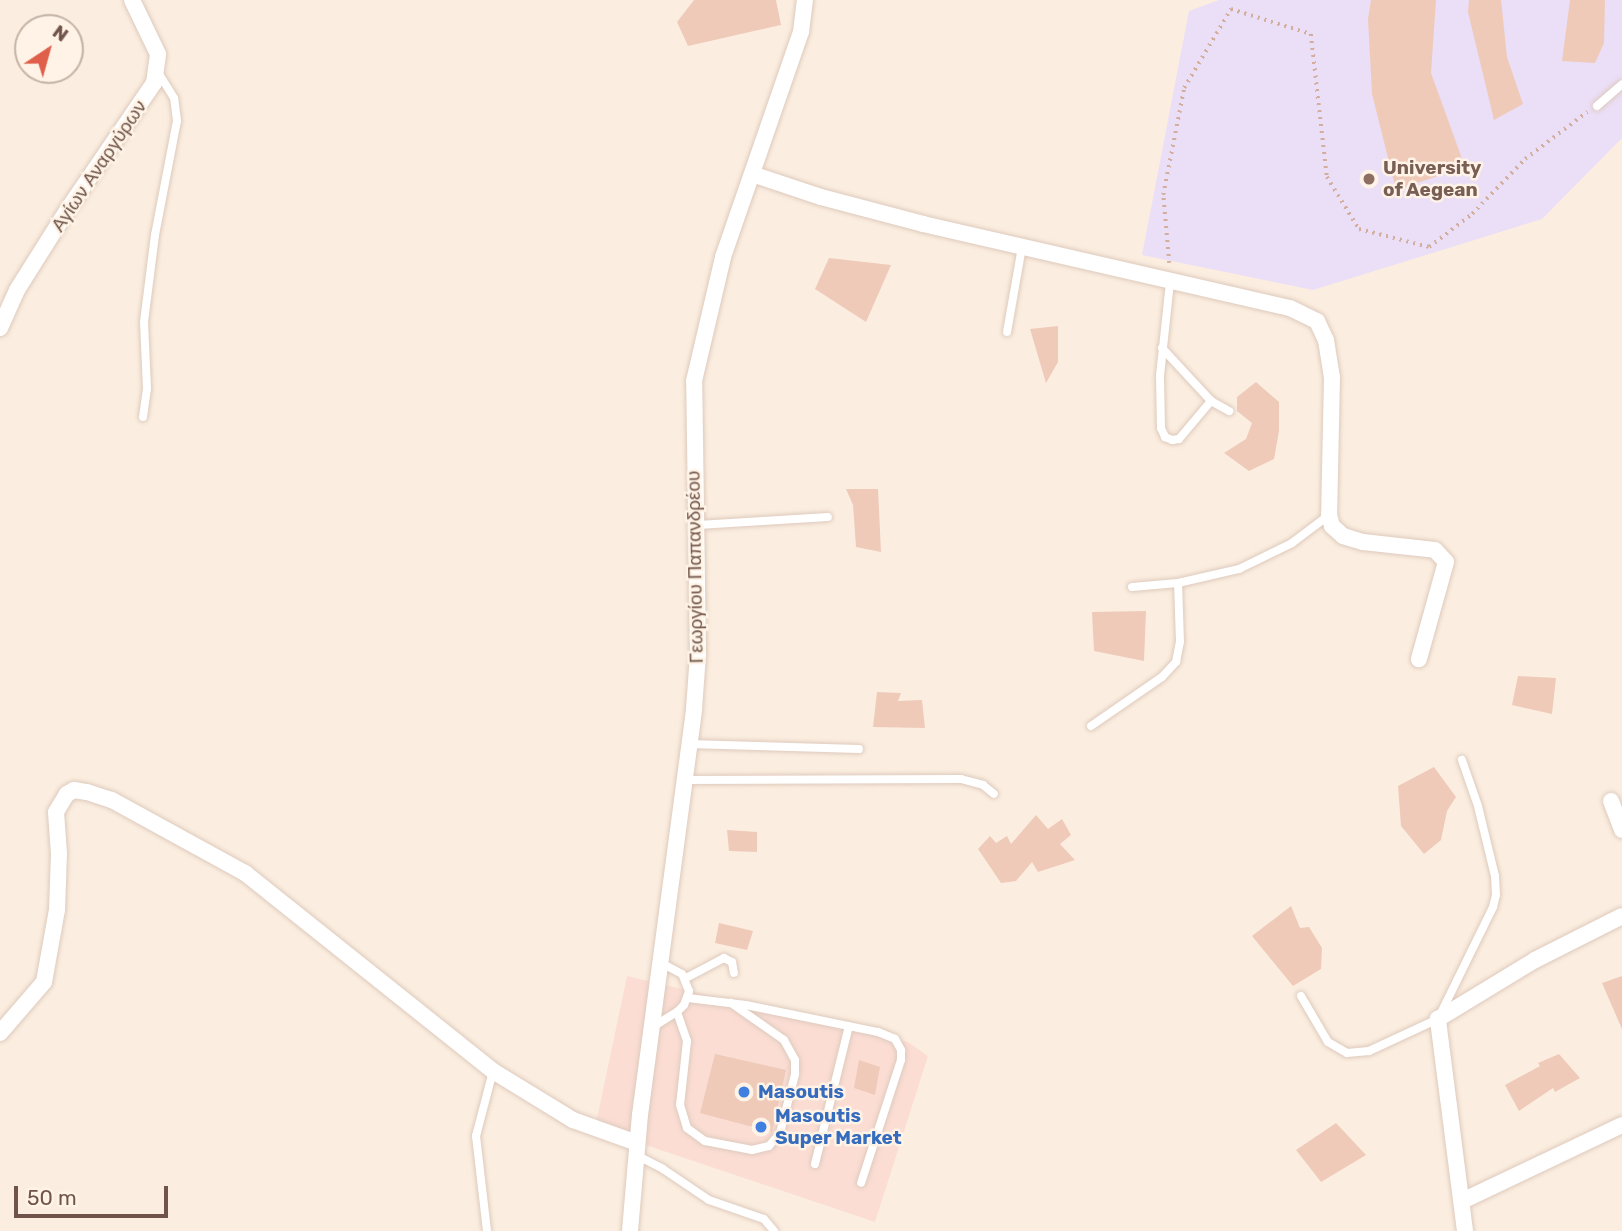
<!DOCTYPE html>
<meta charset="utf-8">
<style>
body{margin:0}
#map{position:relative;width:1622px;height:1231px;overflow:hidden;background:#fbeee0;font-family:Rubik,sans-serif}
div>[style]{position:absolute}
.commercial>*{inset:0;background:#fbddd4}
.education>*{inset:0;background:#ebdef7}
.building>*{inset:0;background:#efcab9}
.path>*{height:3.5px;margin-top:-1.75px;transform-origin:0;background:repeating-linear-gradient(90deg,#d3ae9d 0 2px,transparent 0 7px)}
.roads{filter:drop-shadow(0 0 2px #decabd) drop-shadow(0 0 2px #decabd)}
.lane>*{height:8px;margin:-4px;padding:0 4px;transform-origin:4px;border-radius:4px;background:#fff}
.street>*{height:16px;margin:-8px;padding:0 8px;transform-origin:8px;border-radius:8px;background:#fff}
.dots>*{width:19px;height:19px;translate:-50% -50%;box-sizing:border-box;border:4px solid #fef3e6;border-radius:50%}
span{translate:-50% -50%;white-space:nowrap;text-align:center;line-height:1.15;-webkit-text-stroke:5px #fef3e6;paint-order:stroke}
.street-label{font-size:19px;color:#705449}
.education-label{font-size:19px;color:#785e54;font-weight:700}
.left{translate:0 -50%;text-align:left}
.shop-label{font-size:19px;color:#366cbe;font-weight:700}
.north{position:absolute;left:14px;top:14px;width:70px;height:70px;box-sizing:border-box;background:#fef3e6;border:2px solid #c5b3a7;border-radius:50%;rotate:36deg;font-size:19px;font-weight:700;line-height:28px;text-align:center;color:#705449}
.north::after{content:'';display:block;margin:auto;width:24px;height:32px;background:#e05f4a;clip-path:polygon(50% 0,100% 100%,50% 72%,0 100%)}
.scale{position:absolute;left:14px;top:1186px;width:154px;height:32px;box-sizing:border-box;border:4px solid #705449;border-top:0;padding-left:9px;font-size:21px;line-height:24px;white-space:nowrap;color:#705449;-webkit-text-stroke:5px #fef3e6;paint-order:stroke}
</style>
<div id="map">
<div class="commercial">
<i style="clip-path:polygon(627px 976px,908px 1042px,928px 1056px,875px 1222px,595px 1128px)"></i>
</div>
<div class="education">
<i style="clip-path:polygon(1219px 0,1622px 0,1622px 138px,1542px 219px,1313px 290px,1142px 255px,1189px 11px)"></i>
</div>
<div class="building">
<i style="clip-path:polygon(694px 0,776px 0,781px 25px,688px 46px,677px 22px)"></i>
<i style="clip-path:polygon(1371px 0,1436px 0,1431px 73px,1465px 167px,1396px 190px,1372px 94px,1368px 19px)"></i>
<i style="clip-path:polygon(1469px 0,1501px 0,1507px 57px,1523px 104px,1494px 120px,1468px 12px)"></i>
<i style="clip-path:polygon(1570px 0,1605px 0,1604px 43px,1595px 63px,1562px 61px)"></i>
<i style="clip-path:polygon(829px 258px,891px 265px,866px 322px,815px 289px)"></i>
<i style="clip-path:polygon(1058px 326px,1058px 362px,1046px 383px,1030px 329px)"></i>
<i style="clip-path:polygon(1256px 382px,1279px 402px,1279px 431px,1274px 459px,1249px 471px,1224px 453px,1246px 439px,1252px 423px,1237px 411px,1237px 397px)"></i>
<i style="clip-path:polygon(846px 489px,878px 489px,881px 552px,856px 547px,853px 505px)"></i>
<i style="clip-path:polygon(1146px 611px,1144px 661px,1094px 651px,1092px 612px)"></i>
<i style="clip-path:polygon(1518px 676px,1556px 678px,1552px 714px,1512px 705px)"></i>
<i style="clip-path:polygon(877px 692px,901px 693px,898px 701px,922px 700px,925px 728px,873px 727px)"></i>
<i style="clip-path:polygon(1434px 767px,1456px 797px,1447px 811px,1441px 840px,1424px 854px,1401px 826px,1398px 786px)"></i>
<i style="clip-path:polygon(1036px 815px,1048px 829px,1062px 819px,1071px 835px,1060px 844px,1075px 860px,1038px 872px,1032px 862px,1016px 881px,1001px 883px,978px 849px,990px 836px,996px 843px,1007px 836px,1011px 844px)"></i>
<i style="clip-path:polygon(727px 830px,757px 832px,757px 852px,729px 851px)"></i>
<i style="clip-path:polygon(1291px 906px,1300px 928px,1309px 927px,1322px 948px,1321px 969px,1293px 986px,1252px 936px)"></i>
<i style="clip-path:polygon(719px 923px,753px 931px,747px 950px,715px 943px)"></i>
<i style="clip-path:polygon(1622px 976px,1622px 1029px,1602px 983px)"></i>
<i style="clip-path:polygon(715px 1054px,786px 1070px,772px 1132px,700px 1113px)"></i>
<i style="clip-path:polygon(1559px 1054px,1580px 1078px,1555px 1092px,1553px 1088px,1519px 1111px,1505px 1085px,1540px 1066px,1538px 1063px)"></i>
<i style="clip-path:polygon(859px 1060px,880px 1067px,875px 1095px,854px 1088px)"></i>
<i style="clip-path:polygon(1336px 1123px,1366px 1155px,1321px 1182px,1296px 1150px)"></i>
</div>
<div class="path">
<i style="left:1169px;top:263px;width:68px;rotate:-95deg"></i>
<i style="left:1163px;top:195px;width:109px;rotate:-78.9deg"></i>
<i style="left:1184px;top:88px;width:92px;rotate:-59.3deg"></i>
<i style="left:1231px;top:9px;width:84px;rotate:17.4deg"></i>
<i style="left:1311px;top:34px;width:144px;rotate:83.6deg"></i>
<i style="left:1327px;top:177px;width:61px;rotate:58.4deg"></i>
<i style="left:1359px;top:229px;width:72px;rotate:14.4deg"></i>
<i style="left:1429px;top:247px;width:54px;rotate:-37.5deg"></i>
<i style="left:1472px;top:214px;width:76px;rotate:-46.1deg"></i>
<i style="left:1525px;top:159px;width:78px;rotate:-37.2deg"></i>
</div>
<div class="roads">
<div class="lane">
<i style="left:1597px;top:106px;width:33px;rotate:-41deg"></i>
<i style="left:1170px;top:282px;width:95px;rotate:96.1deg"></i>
<i style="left:1160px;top:376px;width:52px;rotate:88.9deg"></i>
<i style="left:1161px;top:428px;width:10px;rotate:66deg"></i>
<i style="left:1165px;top:437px;width:8px;rotate:23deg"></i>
<i style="left:1172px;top:440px;width:7px;rotate:-8deg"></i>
<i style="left:1179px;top:439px;width:50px;rotate:-49.9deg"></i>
<i style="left:1211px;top:401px;width:21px;rotate:29deg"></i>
<i style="left:1007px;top:332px;width:86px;rotate:-80deg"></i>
<i style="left:1162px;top:348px;width:72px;rotate:47.2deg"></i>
<i style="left:143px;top:417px;width:29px;rotate:-82deg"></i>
<i style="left:147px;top:388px;width:66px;rotate:-92.6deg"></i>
<i style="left:144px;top:322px;width:88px;rotate:-82.8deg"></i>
<i style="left:155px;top:235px;width:116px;rotate:-79.1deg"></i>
<i style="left:177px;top:121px;width:23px;rotate:-97deg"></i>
<i style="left:174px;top:98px;width:31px;rotate:-122deg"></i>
<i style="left:698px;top:525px;width:130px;rotate:-3.5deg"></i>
<i style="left:1132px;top:587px;width:46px;rotate:-5deg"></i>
<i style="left:1178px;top:583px;width:63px;rotate:-12.9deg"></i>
<i style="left:1239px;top:569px;width:59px;rotate:-26.1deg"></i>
<i style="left:1292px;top:543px;width:46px;rotate:-37.1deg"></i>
<i style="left:1091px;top:726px;width:86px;rotate:-34.6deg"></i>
<i style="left:1162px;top:677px;width:21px;rotate:-47deg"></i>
<i style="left:1176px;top:662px;width:20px;rotate:-79deg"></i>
<i style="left:1180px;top:642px;width:59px;rotate:-91.9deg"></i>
<i style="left:689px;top:744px;width:170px;rotate:1.7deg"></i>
<i style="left:684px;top:780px;width:277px;rotate:-0.2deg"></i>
<i style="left:961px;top:779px;width:23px;rotate:15deg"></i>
<i style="left:983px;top:785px;width:14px;rotate:39deg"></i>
<i style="left:686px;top:978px;width:43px;rotate:-27.8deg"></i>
<i style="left:724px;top:958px;width:9px;rotate:27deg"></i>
<i style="left:732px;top:962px;width:11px;rotate:80deg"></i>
<i style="left:1301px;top:996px;width:53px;rotate:59.6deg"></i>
<i style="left:1328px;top:1042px;width:22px;rotate:30deg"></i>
<i style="left:1347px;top:1053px;width:22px;rotate:-5deg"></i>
<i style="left:1369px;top:1051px;width:76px;rotate:-24.9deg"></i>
<i style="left:1438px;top:1019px;width:125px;rotate:-63.8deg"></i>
<i style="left:1493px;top:907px;width:12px;rotate:-76deg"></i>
<i style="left:1496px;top:895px;width:19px;rotate:-93deg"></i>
<i style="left:1495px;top:876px;width:72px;rotate:-103.7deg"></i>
<i style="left:1478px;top:806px;width:49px;rotate:-109.2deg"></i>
<i style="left:688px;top:998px;width:58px;rotate:6.9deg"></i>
<i style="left:746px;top:1005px;width:135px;rotate:11.6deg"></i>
<i style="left:878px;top:1032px;width:18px;rotate:22deg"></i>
<i style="left:895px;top:1039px;width:13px;rotate:61deg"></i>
<i style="left:901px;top:1050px;width:10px;rotate:90deg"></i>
<i style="left:901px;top:1060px;width:129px;rotate:108deg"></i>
<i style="left:677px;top:1012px;width:31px;rotate:71deg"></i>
<i style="left:687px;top:1041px;width:64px;rotate:96.2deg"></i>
<i style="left:680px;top:1105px;width:24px;rotate:73deg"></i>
<i style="left:687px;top:1128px;width:22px;rotate:36deg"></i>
<i style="left:705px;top:1141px;width:48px;rotate:10.8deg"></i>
<i style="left:752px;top:1150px;width:17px;rotate:-13deg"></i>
<i style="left:769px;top:1146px;width:17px;rotate:-50deg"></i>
<i style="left:780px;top:1133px;width:61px;rotate:-75.7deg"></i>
<i style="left:795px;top:1074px;width:14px;rotate:-90deg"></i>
<i style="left:795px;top:1060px;width:23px;rotate:-119deg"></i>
<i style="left:784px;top:1040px;width:65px;rotate:-145.1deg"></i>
<i style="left:651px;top:1028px;width:31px;rotate:-32deg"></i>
<i style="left:677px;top:1012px;width:10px;rotate:-45deg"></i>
<i style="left:684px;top:1005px;width:15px;rotate:-70deg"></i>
<i style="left:689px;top:991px;width:18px;rotate:-112deg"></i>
<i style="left:682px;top:974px;width:24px;rotate:-152deg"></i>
<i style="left:636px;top:1155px;width:30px;rotate:27deg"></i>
<i style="left:663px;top:1169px;width:55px;rotate:34deg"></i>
<i style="left:709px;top:1200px;width:58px;rotate:19.1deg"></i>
<i style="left:764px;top:1219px;width:16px;rotate:50deg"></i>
<i style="left:815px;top:1164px;width:142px;rotate:-76.2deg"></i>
<i style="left:487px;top:1231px;width:96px;rotate:-96.6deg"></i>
<i style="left:476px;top:1136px;width:67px;rotate:-75.3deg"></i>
</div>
<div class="street">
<i style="left:752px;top:174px;width:73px;rotate:18.4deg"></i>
<i style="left:821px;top:197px;width:106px;rotate:14.8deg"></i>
<i style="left:923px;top:224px;width:376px;rotate:12.9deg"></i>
<i style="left:1290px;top:308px;width:30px;rotate:26deg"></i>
<i style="left:1317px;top:321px;width:21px;rotate:65deg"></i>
<i style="left:1326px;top:340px;width:37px;rotate:81deg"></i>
<i style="left:1332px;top:377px;width:138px;rotate:91.2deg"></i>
<i style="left:1329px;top:515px;width:11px;rotate:75deg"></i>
<i style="left:1332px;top:526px;width:15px;rotate:42deg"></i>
<i style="left:1343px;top:536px;width:21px;rotate:17deg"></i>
<i style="left:1363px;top:542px;width:72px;rotate:6.3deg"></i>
<i style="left:1435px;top:550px;width:16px;rotate:47deg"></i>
<i style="left:1446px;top:562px;width:101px;rotate:105.6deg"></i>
<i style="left:0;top:328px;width:42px;rotate:-65.9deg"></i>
<i style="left:17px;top:290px;width:96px;rotate:-57.8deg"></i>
<i style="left:68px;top:209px;width:153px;rotate:-55.7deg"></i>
<i style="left:154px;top:83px;width:29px;rotate:-82deg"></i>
<i style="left:158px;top:54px;width:60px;rotate:-115.7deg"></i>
<i style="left:1611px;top:801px;width:31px;rotate:69deg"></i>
<i style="left:0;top:1033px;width:67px;rotate:-49.2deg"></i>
<i style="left:44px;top:982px;width:73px;rotate:-79.8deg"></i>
<i style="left:57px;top:910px;width:56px;rotate:-88deg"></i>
<i style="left:59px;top:854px;width:42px;rotate:-94.1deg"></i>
<i style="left:56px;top:812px;width:21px;rotate:-59deg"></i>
<i style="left:67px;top:794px;width:8px;rotate:-30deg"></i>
<i style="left:74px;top:790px;width:13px;rotate:9deg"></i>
<i style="left:87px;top:792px;width:26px;rotate:18deg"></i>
<i style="left:112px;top:800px;width:152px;rotate:28.8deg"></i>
<i style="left:245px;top:873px;width:317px;rotate:38.6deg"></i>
<i style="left:493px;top:1071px;width:94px;rotate:31.5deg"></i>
<i style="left:573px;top:1120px;width:68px;rotate:19.8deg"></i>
<i style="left:1462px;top:1201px;width:177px;rotate:-25.4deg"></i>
<i style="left:630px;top:1231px;width:116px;rotate:-85.1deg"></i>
<i style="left:640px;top:1115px;width:410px;rotate:-82.4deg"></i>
<i style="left:694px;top:709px;width:55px;rotate:-85.8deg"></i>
<i style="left:698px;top:654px;width:273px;rotate:-90.8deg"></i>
<i style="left:694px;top:381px;width:127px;rotate:-76.8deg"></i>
<i style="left:723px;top:257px;width:238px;rotate:-70.9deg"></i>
<i style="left:801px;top:32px;width:32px;rotate:-83deg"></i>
<i style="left:1465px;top:1231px;width:214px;rotate:-97.3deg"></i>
<i style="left:1438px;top:1019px;width:114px;rotate:-31.3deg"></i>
<i style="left:1535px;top:960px;width:97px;rotate:-26.8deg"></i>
</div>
</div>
<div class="dots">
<i style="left:1369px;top:179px;background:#8d6e63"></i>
<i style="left:744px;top:1092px;background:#3f7fe0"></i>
<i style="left:761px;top:1127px;background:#3f7fe0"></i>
</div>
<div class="street-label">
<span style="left:99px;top:166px;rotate:-56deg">Αγίων Αναργύρων</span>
<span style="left:695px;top:567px;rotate:-91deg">Γεωργίου Παπανδρέου</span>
</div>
<div class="education-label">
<span class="left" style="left:1383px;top:179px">University<br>of Aegean</span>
</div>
<div class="shop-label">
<span class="left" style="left:758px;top:1092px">Masoutis</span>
<span class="left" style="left:775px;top:1127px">Masoutis<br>Super Market</span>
</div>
<div class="north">N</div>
<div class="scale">50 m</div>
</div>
